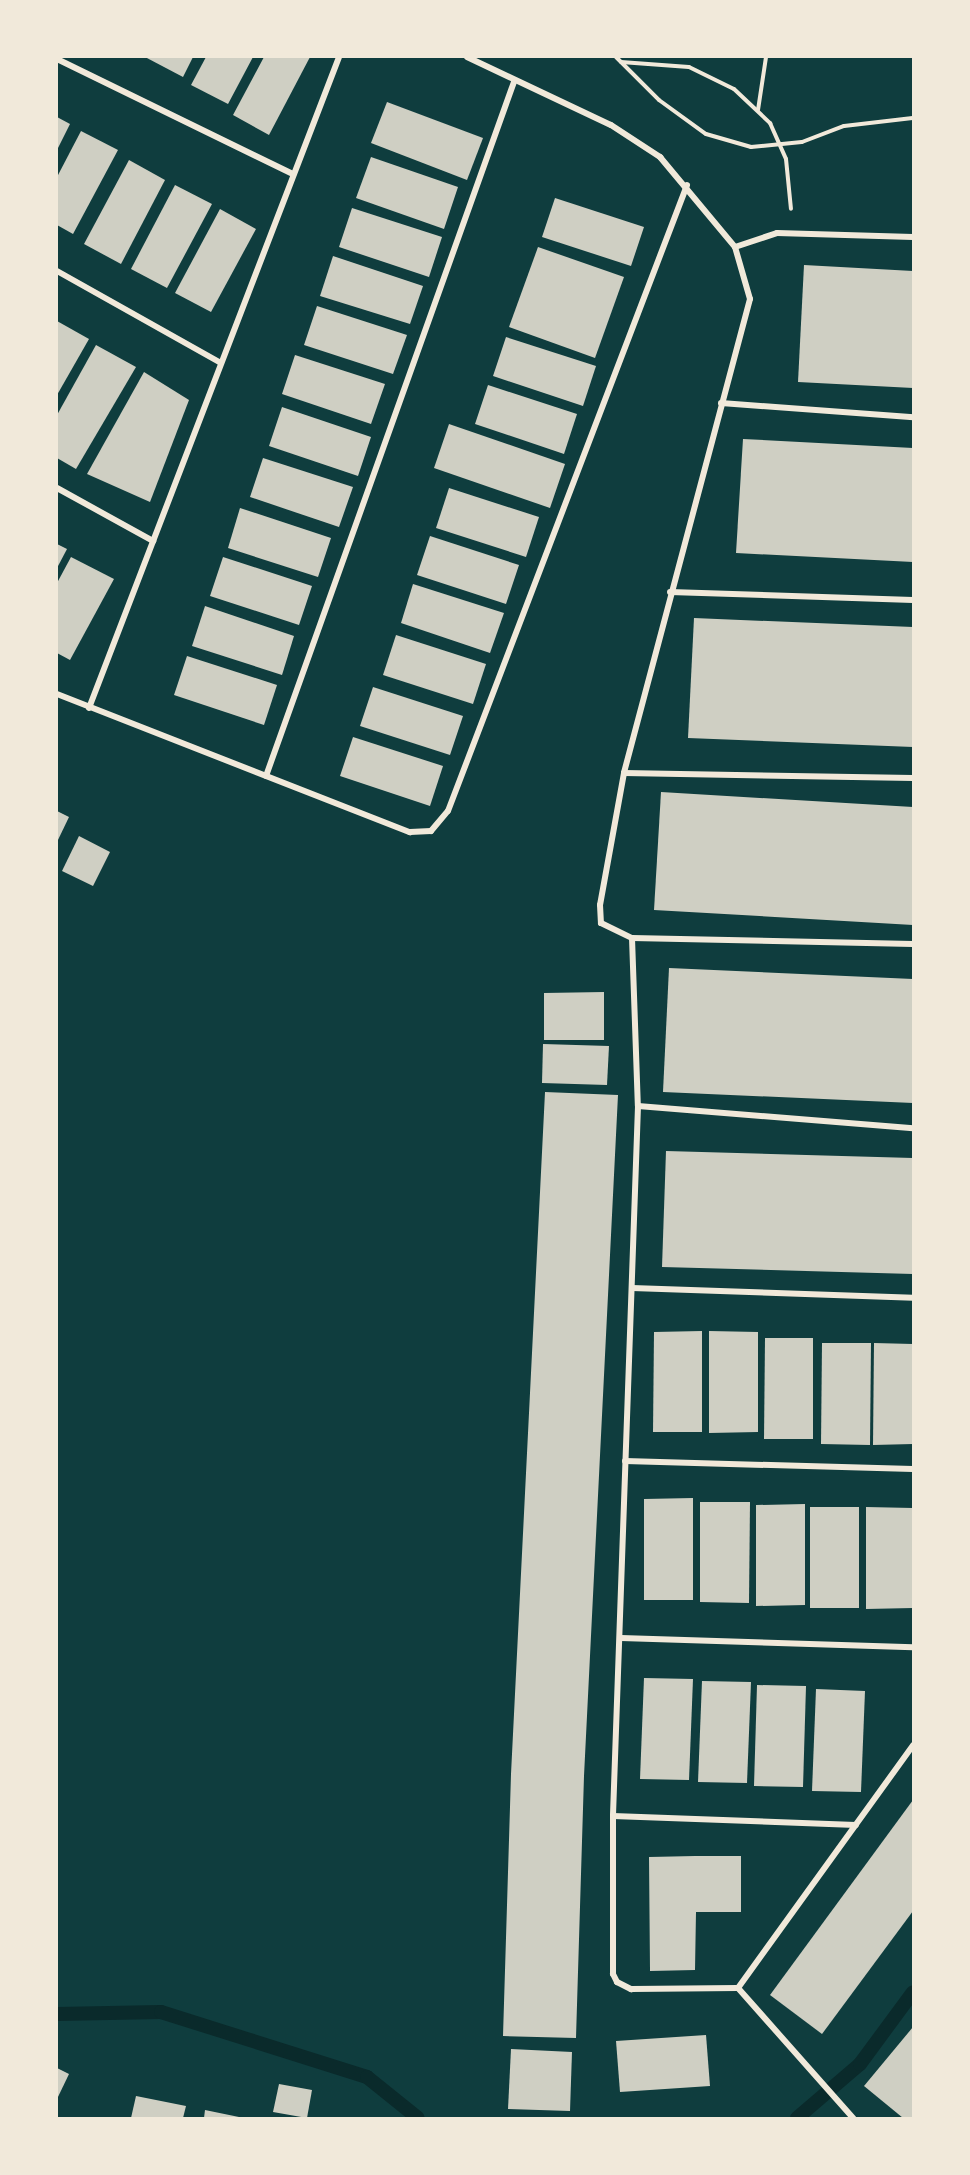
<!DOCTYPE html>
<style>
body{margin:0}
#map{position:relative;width:970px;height:2175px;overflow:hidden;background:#0f3d3e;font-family:"Roboto Condensed",sans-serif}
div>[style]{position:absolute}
.stream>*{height:14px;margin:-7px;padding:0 7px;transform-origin:7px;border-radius:7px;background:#0a2a2b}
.building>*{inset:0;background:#cfcfc3}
.path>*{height:4px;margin:-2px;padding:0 2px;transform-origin:2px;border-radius:2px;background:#f1e9da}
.minor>*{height:6px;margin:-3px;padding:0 3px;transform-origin:3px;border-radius:3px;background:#f1e9da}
span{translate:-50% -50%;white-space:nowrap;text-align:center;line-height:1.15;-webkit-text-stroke:5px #f1e9da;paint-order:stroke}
.frame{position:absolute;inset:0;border:58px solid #f1e9da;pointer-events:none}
</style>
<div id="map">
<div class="stream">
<i style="left:57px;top:2014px;width:104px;rotate:-1.1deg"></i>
<i style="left:161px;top:2012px;width:216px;rotate:17.5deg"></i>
<i style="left:367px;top:2077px;width:65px;rotate:38.8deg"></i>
<i style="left:797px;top:2118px;width:83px;rotate:-40.6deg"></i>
<i style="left:860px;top:2064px;width:89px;rotate:-53.6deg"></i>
</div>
<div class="building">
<i style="clip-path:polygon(145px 57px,193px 57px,183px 77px)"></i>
<i style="clip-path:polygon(206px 57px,253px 57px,228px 104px,191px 85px)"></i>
<i style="clip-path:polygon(264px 57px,310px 57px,269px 135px,233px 115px)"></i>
<i style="clip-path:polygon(387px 102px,483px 138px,467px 180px,371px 143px)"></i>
<i style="clip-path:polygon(57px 117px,70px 124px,57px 150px)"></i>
<i style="clip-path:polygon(81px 131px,118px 150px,73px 234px,57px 225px,57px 177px)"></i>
<i style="clip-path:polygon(371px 157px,458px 187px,444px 229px,356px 198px)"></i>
<i style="clip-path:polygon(129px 160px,165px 180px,121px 264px,84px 244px)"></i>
<i style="clip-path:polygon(175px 185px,212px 204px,167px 288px,131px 269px)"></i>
<i style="clip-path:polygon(555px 198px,644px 227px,631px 266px,542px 237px)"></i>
<i style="clip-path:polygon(352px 208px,442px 237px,429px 277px,339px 247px)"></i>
<i style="clip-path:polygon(220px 209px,256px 229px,211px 312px,175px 293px)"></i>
<i style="clip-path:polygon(538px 247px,624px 277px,595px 358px,509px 327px)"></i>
<i style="clip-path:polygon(333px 256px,423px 286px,410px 324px,320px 296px)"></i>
<i style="clip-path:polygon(804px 265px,913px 271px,913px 388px,798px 382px)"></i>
<i style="clip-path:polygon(317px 306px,407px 335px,393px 374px,304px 345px)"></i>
<i style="clip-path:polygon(57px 321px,89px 339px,57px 395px)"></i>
<i style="clip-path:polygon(506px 337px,596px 366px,583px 406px,493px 376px)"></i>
<i style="clip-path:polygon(96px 345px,136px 367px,76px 469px,57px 458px,57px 415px)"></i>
<i style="clip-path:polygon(295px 355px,385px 384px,371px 424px,282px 394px)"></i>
<i style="clip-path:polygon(144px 372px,189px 400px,150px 502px,87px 474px)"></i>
<i style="clip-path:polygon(488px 385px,577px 414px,564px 454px,475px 424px)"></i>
<i style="clip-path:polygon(282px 407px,371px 437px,358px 476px,269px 446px)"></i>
<i style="clip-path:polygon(449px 424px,565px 464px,550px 508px,434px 468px)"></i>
<i style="clip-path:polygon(743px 439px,913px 448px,913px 562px,736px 553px)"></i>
<i style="clip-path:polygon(263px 458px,353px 487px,339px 527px,250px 497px)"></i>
<i style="clip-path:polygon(449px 488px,539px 517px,526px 557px,436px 528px)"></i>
<i style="clip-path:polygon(240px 508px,331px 538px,318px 577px,228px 548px)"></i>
<i style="clip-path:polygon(430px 536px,519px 565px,506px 604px,417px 575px)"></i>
<i style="clip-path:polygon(57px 544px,67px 549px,57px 568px)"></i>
<i style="clip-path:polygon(71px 557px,114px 579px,70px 660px,57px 653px,57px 583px)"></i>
<i style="clip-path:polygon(223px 557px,312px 586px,299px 625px,210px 596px)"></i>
<i style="clip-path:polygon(413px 584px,504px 613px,490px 653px,401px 623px)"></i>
<i style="clip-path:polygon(205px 606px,294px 636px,282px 675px,192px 646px)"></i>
<i style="clip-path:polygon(694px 618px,913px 627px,913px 747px,688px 738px)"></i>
<i style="clip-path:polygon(396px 635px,486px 664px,473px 704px,383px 675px)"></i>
<i style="clip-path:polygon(187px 656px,277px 685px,264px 725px,174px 695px)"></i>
<i style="clip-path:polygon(373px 687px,463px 716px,450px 755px,360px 726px)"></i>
<i style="clip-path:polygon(353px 737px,443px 766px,430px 806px,340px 776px)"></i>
<i style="clip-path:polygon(661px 792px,913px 807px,913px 925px,654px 910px)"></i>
<i style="clip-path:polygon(57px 811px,69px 817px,57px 842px)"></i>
<i style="clip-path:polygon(79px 836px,110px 852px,93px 886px,62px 871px)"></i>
<i style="clip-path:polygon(669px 968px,913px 979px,913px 1103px,663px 1092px)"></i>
<i style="clip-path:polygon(604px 992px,604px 1040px,544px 1040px,544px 993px)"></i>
<i style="clip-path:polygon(543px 1044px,609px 1046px,607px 1085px,542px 1083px)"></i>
<i style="clip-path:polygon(545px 1092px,618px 1095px,584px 1776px,576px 2038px,503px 2036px,511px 1774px)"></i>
<i style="clip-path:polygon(666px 1151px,913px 1158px,913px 1274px,662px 1267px)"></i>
<i style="clip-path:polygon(702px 1331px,702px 1432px,653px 1432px,654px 1332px)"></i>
<i style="clip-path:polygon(709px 1331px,758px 1332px,758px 1432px,709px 1433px)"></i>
<i style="clip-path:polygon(765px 1338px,813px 1338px,813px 1439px,764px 1439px)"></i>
<i style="clip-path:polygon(822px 1343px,871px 1343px,870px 1445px,821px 1444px)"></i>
<i style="clip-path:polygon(874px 1343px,913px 1344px,913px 1444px,873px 1445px)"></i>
<i style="clip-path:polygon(693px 1498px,693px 1600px,644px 1600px,644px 1499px)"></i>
<i style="clip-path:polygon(700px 1502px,750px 1502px,749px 1603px,700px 1602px)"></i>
<i style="clip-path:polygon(805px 1504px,805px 1605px,756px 1606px,756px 1505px)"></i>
<i style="clip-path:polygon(810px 1507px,859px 1507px,859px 1608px,810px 1608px)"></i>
<i style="clip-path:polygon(866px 1507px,913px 1508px,913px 1608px,866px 1609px)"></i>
<i style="clip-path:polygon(644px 1678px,693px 1679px,689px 1780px,640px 1779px)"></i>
<i style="clip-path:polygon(702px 1681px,751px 1682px,747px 1783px,698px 1782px)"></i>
<i style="clip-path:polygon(757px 1685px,806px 1686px,803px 1787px,754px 1786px)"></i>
<i style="clip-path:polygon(816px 1689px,865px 1691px,861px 1792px,812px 1791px)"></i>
<i style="clip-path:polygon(913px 1800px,913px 1911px,822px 2034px,770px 1995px)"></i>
<i style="clip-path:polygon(695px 1856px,741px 1856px,741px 1912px,696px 1912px,695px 1970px,650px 1971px,649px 1857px)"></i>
<i style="clip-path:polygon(913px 2027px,913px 2118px,903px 2118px,864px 2086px)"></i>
<i style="clip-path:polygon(706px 2035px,710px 2086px,620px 2092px,616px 2041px)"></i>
<i style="clip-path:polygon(511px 2049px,572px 2052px,570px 2111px,508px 2109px)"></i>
<i style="clip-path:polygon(57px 2068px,69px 2074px,57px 2099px)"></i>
<i style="clip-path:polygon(279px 2084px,312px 2090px,307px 2118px,273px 2112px)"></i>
<i style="clip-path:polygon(136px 2096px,186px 2106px,183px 2118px,131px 2118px)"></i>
<i style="clip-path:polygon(205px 2110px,239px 2117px,239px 2118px,204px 2118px)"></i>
</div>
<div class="path">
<i style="left:616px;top:57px;width:61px;rotate:45deg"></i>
<i style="left:659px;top:100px;width:58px;rotate:35.9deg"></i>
<i style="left:706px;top:134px;width:47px;rotate:16.1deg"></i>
<i style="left:751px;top:147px;width:51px;rotate:-5.6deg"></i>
<i style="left:802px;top:142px;width:45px;rotate:-20.9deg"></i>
<i style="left:844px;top:126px;width:69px;rotate:-6.6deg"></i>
<i style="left:621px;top:62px;width:68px;rotate:4.2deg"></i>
<i style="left:689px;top:67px;width:50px;rotate:26.1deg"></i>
<i style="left:734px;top:89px;width:50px;rotate:43.4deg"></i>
<i style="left:770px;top:123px;width:39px;rotate:66deg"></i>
<i style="left:786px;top:159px;width:50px;rotate:84.3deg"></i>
<i style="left:758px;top:110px;width:54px;rotate:-81.4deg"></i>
</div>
<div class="minor">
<i style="left:467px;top:57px;width:159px;rotate:25.3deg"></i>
<i style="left:611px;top:125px;width:59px;rotate:33.1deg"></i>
<i style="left:660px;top:157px;width:117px;rotate:50.2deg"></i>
<i style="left:735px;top:247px;width:54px;rotate:73.9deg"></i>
<i style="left:750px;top:299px;width:490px;rotate:104.9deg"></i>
<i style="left:624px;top:773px;width:134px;rotate:100.3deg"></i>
<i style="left:600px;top:905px;width:18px;rotate:87deg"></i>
<i style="left:601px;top:923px;width:34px;rotate:26deg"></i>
<i style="left:632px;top:938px;width:281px;rotate:1.2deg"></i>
<i style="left:57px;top:59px;width:263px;rotate:26deg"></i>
<i style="left:735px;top:247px;width:44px;rotate:-18.4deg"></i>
<i style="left:777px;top:233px;width:136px;rotate:1.7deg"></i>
<i style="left:57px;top:271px;width:188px;rotate:29.3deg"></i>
<i style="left:721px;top:403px;width:193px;rotate:4.2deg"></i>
<i style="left:57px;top:488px;width:110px;rotate:28.9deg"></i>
<i style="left:670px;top:592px;width:243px;rotate:1.9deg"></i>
<i style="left:57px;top:694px;width:379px;rotate:21.4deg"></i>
<i style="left:410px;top:832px;width:21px;rotate:-3deg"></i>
<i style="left:431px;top:831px;width:26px;rotate:-50deg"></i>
<i style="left:448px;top:811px;width:670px;rotate:-69.1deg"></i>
<i style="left:89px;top:708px;width:697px;rotate:-68.99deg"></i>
<i style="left:624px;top:773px;width:289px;rotate:1deg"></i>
<i style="left:266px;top:776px;width:737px;rotate:-70.34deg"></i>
<i style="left:632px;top:938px;width:168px;rotate:88deg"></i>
<i style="left:638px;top:1106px;width:710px;rotate:92.02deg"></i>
<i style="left:613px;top:1816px;width:158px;rotate:90deg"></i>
<i style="left:613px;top:1974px;width:9px;rotate:63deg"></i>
<i style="left:617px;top:1982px;width:16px;rotate:27deg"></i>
<i style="left:631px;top:1989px;width:107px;rotate:-0.5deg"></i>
<i style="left:638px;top:1106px;width:276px;rotate:4.6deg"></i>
<i style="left:632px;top:1288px;width:281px;rotate:2deg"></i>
<i style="left:625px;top:1461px;width:288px;rotate:1.6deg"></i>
<i style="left:621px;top:1638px;width:292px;rotate:1.8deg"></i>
<i style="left:613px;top:1816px;width:243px;rotate:2.1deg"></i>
<i style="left:738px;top:1988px;width:299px;rotate:-54.2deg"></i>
<i style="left:738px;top:1988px;width:174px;rotate:48.5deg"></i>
</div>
<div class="frame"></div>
</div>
